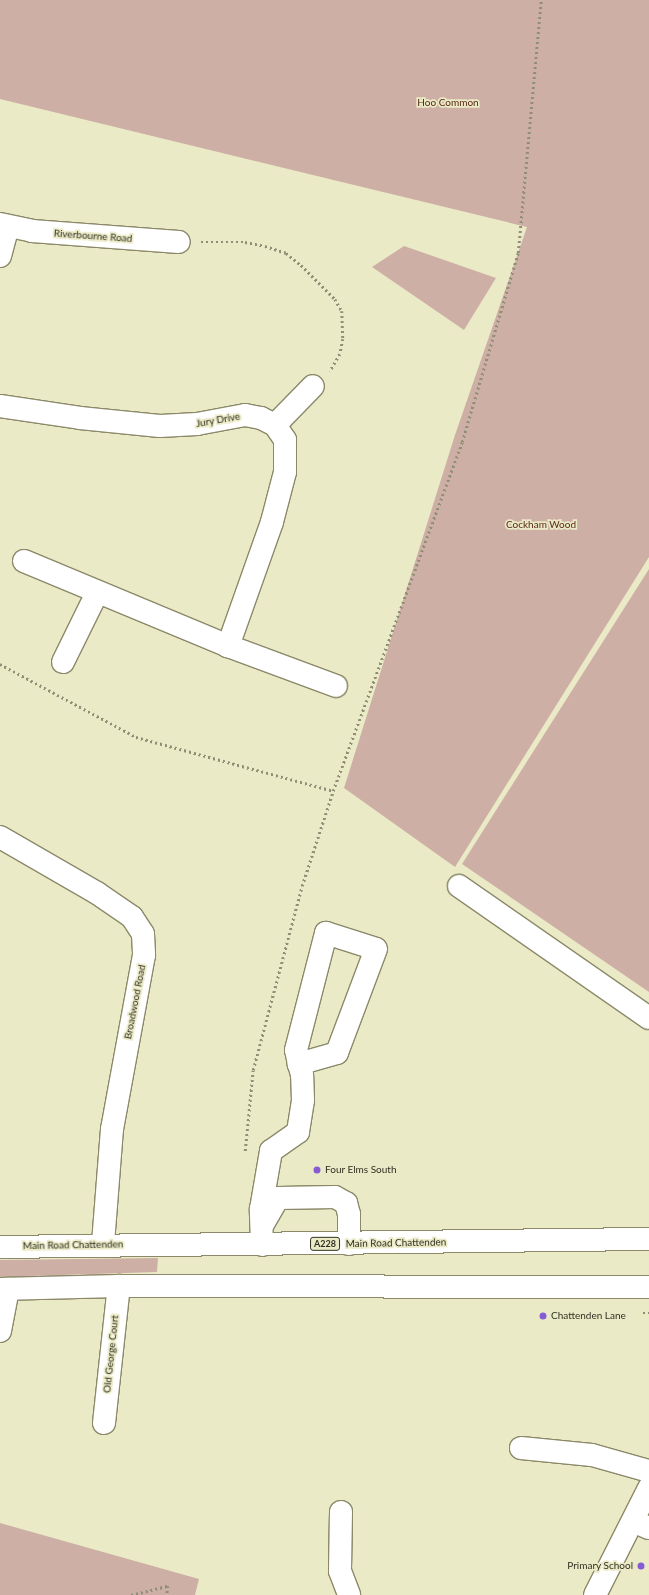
<!DOCTYPE html>
<style>
body{margin:0}
#map{position:relative;width:649px;height:1595px;overflow:hidden;background:#ebeac7;font-family:Lato,sans-serif}
div>[style]{position:absolute}
.green>*{inset:0;background:#ceafa5}
.path>*{height:2.5px;margin-top:-1.25px;transform-origin:0;background:repeating-linear-gradient(90deg,#908f76 0 2px,transparent 0 5px)}
.roads{filter:drop-shadow(1px 0 #8b8969) drop-shadow(-1px 0 #8b8969) drop-shadow(0 1px #8b8969) drop-shadow(0 -1px #8b8969)}
.minor>*{height:22px;margin:-11px;padding:0 11px;transform-origin:11px;border-radius:11px;background:#fff}
.major>*{height:22px;margin:-11px;padding:0 11px;transform-origin:11px;border-radius:11px;background:#fff}
.dots>*{width:11px;height:11px;translate:-50% -50%;box-sizing:border-box;border:2px solid #ebeac7;border-radius:50%}
span{translate:-50% -50%;white-space:nowrap;text-align:center;line-height:1.15;-webkit-text-stroke:3.5px #ebeac7;paint-order:stroke}
.shield-label span{padding:1px 3px;background:#ebeac7;border:1px solid;border-radius:3px;-webkit-text-stroke-width:0}
.shield-label{font-size:9px;color:#303022;font-weight:700}
.park-label{font-size:10px;color:#592717}
.street-label{font-size:10px;color:#303022}
.poi-label{font-size:10px;color:#303022}
.left{translate:0 -50%;text-align:left}
.right{translate:-100% -50%;text-align:right}
</style>
<div id="map">
<div class="green">
<i style="clip-path:polygon(0 0,649px 0,649px 557px,455px 867px,344px 788px,455px 435px,527px 227px,0 99px)"></i>
<i style="clip-path:polygon(404px 246px,496px 278px,464px 330px,372px 267px)"></i>
<i style="clip-path:polygon(649px 569px,649px 992px,462px 864px)"></i>
<i style="clip-path:polygon(158px 1258px,157px 1272px,0 1277px,0 1260px)"></i>
<i style="clip-path:polygon(0 1523px,199px 1579px,195px 1595px,0 1595px)"></i>
</div>
<div class="path">
<i style="left:201px;top:242px;width:44px"></i>
<i style="left:245px;top:242px;width:20px;rotate:11deg"></i>
<i style="left:265px;top:246px;width:22px;rotate:18deg"></i>
<i style="left:286px;top:253px;width:19px;rotate:39deg"></i>
<i style="left:301px;top:265px;width:48px;rotate:45deg"></i>
<i style="left:335px;top:299px;width:14px;rotate:60deg"></i>
<i style="left:342px;top:311px;width:28px;rotate:88deg"></i>
<i style="left:343px;top:339px;width:15px;rotate:101deg"></i>
<i style="left:340px;top:354px;width:20px;rotate:120deg"></i>
<i style="left:0;top:664px;width:154px;rotate:28.2deg"></i>
<i style="left:136px;top:737px;width:204px;rotate:15.3deg"></i>
<i style="left:333px;top:791px;width:372px;rotate:-69.7deg"></i>
<i style="left:462px;top:442px;width:197px;rotate:-73.5deg"></i>
<i style="left:518px;top:253px;width:254px;rotate:-84.8deg"></i>
<i style="left:245px;top:1151px;width:81px;rotate:-84.4deg"></i>
<i style="left:253px;top:1070px;width:190px;rotate:-75.1deg"></i>
<i style="left:302px;top:886px;width:100px;rotate:-71.9deg"></i>
<i style="left:643px;top:1313px;width:6px"></i>
<i style="left:131px;top:1595px;width:38px;rotate:-14deg"></i>
<i style="left:168px;top:1586px;width:9px;rotate:96deg"></i>
</div>
<div class="roads">
<div class="minor">
<i style="left:0;top:224px;width:33px;rotate:12deg"></i>
<i style="left:32px;top:231px;width:147px;rotate:4.3deg"></i>
<i style="left:0;top:256px;width:30px;rotate:-75deg"></i>
<i style="left:0;top:406px;width:81px;rotate:8.5deg"></i>
<i style="left:80px;top:418px;width:80px;rotate:5.7deg"></i>
<i style="left:160px;top:426px;width:37px;rotate:-3deg"></i>
<i style="left:197px;top:424px;width:49px;rotate:-10.6deg"></i>
<i style="left:245px;top:415px;width:16px;rotate:11deg"></i>
<i style="left:261px;top:418px;width:16px;rotate:27deg"></i>
<i style="left:275px;top:425px;width:18px;rotate:56deg"></i>
<i style="left:285px;top:440px;width:32px;rotate:90deg"></i>
<i style="left:285px;top:472px;width:52px;rotate:104.6deg"></i>
<i style="left:272px;top:522px;width:132px;rotate:109.5deg"></i>
<i style="left:275px;top:425px;width:54px;rotate:-45.7deg"></i>
<i style="left:24px;top:561px;width:221px;rotate:22.6deg"></i>
<i style="left:228px;top:646px;width:115px;rotate:20.3deg"></i>
<i style="left:63px;top:662px;width:77px;rotate:-63.8deg"></i>
<i style="left:0;top:837px;width:112px;rotate:30deg"></i>
<i style="left:97px;top:893px;width:42px;rotate:34.4deg"></i>
<i style="left:132px;top:917px;width:20px;rotate:57deg"></i>
<i style="left:143px;top:934px;width:21px;rotate:87deg"></i>
<i style="left:144px;top:955px;width:177px;rotate:100.4deg"></i>
<i style="left:112px;top:1129px;width:115px;rotate:94.5deg"></i>
<i style="left:459px;top:886px;width:231px;rotate:34.8deg"></i>
<i style="left:263px;top:1224px;width:30px;rotate:-60deg"></i>
<i style="left:278px;top:1198px;width:57px;rotate:-1deg"></i>
<i style="left:335px;top:1197px;width:13px;rotate:29deg"></i>
<i style="left:346px;top:1203px;width:11px;rotate:75deg"></i>
<i style="left:349px;top:1214px;width:30px;rotate:90deg"></i>
<i style="left:262px;top:1245px;width:36px;rotate:-92deg"></i>
<i style="left:261px;top:1209px;width:59px;rotate:-80.2deg"></i>
<i style="left:271px;top:1151px;width:33px;rotate:-35deg"></i>
<i style="left:298px;top:1132px;width:32px;rotate:-81deg"></i>
<i style="left:303px;top:1100px;width:25px;rotate:-92deg"></i>
<i style="left:302px;top:1075px;width:11px;rotate:-105deg"></i>
<i style="left:299px;top:1064px;width:14px;rotate:-102deg"></i>
<i style="left:296px;top:1050px;width:121px;rotate:-75.6deg"></i>
<i style="left:326px;top:933px;width:52px;rotate:17.7deg"></i>
<i style="left:376px;top:949px;width:111px;rotate:110.6deg"></i>
<i style="left:337px;top:1053px;width:40px;rotate:164deg"></i>
<i style="left:0;top:1331px;width:43px;rotate:-79.2deg"></i>
<i style="left:104px;top:1423px;width:138px;rotate:-83.8deg"></i>
<i style="left:521px;top:1448px;width:71px;rotate:5.6deg"></i>
<i style="left:592px;top:1455px;width:59px;rotate:15.7deg"></i>
<i style="left:341px;top:1512px;width:59px;rotate:91deg"></i>
<i style="left:340px;top:1571px;width:26px;rotate:69deg"></i>
<i style="left:633px;top:1521px;width:17px;rotate:24deg"></i>
<i style="left:595px;top:1595px;width:120px;rotate:-63.2deg"></i>
</div>
<div class="major">
<i style="left:0;top:1247px;width:649px;rotate:-0.71deg"></i>
<i style="left:0;top:1289px;width:119px;rotate:-1.4deg"></i>
<i style="left:119px;top:1286px;width:530px;rotate:0.11deg"></i>
</div>
</div>
<div class="dots">
<i style="left:317px;top:1170px;background:#865bd5"></i>
<i style="left:543px;top:1316px;background:#865bd5"></i>
<i style="left:641px;top:1566px;background:#865bd5"></i>
</div>
<div class="shield-label">
<span style="left:325px;top:1244px">A228</span>
</div>
<div class="park-label">
<span style="left:448px;top:103px">Hoo Common</span>
<span style="left:541px;top:525px">Cockham Wood</span>
</div>
<div class="street-label">
<span style="left:93px;top:236px;rotate:4deg">Riverbourne Road</span>
<span style="left:218px;top:420px;rotate:-10deg">Jury Drive</span>
<span style="left:135px;top:1002px;rotate:-79deg">Broadwood Road</span>
<span style="left:396px;top:1243px;rotate:-1deg">Main Road Chattenden</span>
<span style="left:73px;top:1245px;rotate:-1deg">Main Road Chattenden</span>
<span style="left:111px;top:1354px;rotate:-84deg">Old George Court</span>
</div>
<div class="poi-label">
<span class="left" style="left:325px;top:1170px">Four Elms South</span>
<span class="left" style="left:551px;top:1316px">Chattenden Lane</span>
<span class="right" style="left:633px;top:1566px">Primary School</span>
</div>
</div>
